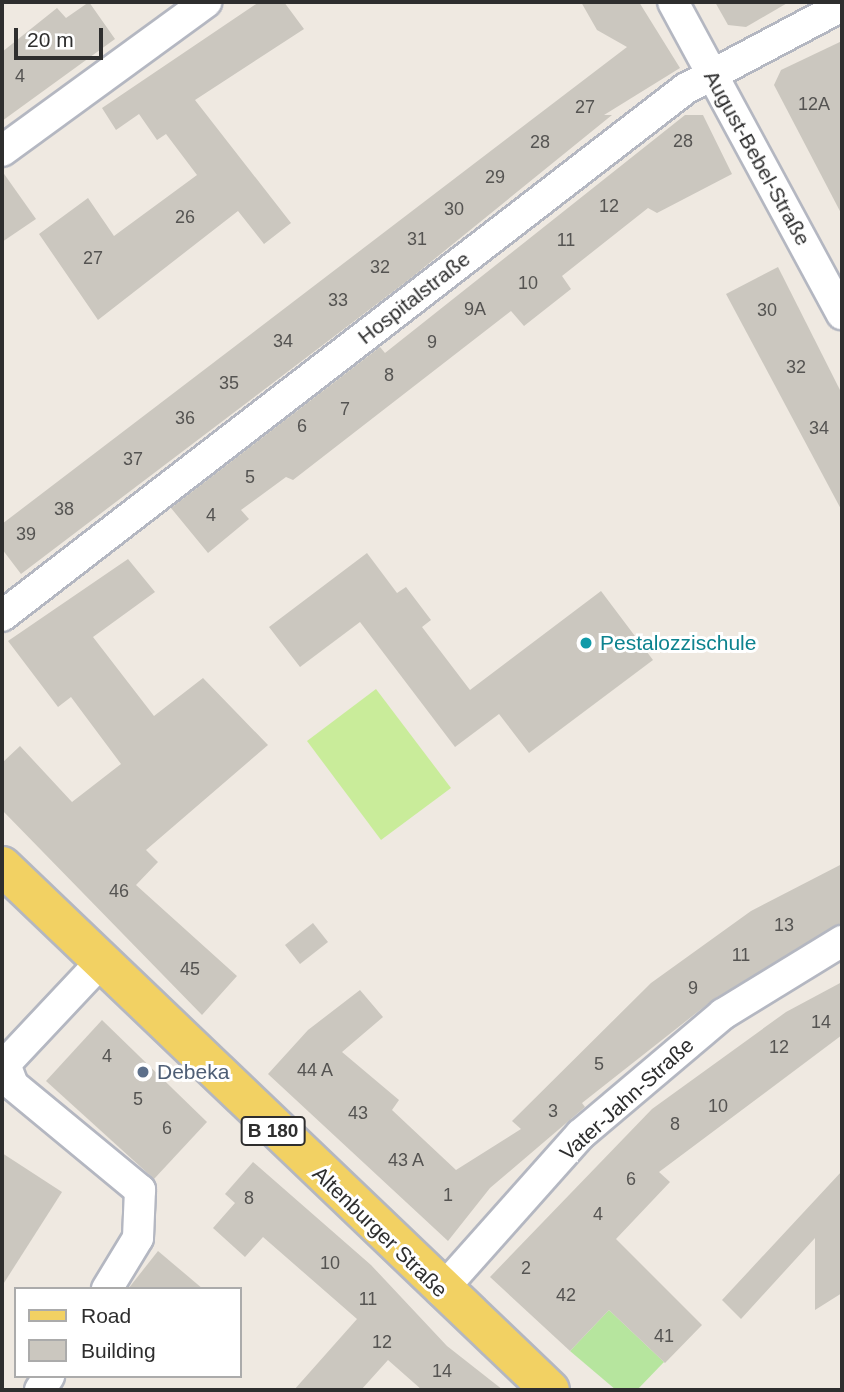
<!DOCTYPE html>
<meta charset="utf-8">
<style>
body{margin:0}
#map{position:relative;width:844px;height:1392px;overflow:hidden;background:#efe9e1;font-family:Helvetica,sans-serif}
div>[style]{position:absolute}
.green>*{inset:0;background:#b6e59e}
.pitch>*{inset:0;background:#c9ec9a}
.building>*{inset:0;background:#cbc7bf}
.roads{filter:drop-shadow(2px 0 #b4b7c1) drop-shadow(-2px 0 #b4b7c1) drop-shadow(0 2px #b4b7c1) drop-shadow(0 -2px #b4b7c1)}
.minor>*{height:30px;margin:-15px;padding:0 15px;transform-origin:15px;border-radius:15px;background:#fff}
.primary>*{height:38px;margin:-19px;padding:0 19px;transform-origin:19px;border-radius:19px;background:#f2d163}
.dots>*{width:19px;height:19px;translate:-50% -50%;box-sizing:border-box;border:4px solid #fff;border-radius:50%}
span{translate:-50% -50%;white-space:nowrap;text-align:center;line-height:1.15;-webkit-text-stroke:6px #fff;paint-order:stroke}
.number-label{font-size:18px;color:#555452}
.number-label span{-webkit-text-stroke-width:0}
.shield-label span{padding:2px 5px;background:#fff;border:2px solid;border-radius:5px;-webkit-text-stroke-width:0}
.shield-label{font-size:19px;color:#2e2e2e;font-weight:700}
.street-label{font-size:21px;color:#2e2e2e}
.culture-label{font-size:21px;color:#0d838f}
.left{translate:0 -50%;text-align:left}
.service-label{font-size:21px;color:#4e5e75}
.frame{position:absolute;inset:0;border:4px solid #2e2e2e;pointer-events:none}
.legend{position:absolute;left:14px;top:1287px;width:228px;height:91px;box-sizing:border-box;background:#fff;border:2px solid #ababab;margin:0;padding:9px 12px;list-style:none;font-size:21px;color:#2e2e2e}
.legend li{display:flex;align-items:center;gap:14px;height:35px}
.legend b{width:35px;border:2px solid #ababab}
.scale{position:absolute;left:14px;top:28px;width:89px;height:32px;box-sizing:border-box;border:4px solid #2e2e2e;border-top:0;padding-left:9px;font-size:21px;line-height:24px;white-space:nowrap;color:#2e2e2e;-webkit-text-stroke:5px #fff;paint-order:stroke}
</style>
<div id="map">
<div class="green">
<i style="clip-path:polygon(609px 1310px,664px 1362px,637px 1390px,616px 1390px,570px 1351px)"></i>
</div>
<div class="pitch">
<i style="clip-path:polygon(376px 689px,451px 788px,381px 840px,307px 741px)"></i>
</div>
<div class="building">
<i style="clip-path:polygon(89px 2px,115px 39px,2px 121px,2px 52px,57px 8px,66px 18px)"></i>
<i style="clip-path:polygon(259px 2px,284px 2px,304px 29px,195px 100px,291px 223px,264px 244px,238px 211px,98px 320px,39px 234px,88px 198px,114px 236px,197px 175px,166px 134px,157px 140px,139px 114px,116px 130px,102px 108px)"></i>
<i style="clip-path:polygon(581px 2px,639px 2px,680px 68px,604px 115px,612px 115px,411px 278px,21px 574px,2px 549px,2px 524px,627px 47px,597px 30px)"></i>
<i style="clip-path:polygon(715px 2px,789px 2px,746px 27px,728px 25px)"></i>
<i style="clip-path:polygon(842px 41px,842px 215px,774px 85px,781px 70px)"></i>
<i style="clip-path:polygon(685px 115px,703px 115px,732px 174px,657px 213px,648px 208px,562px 276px,571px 289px,524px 326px,511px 311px,293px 480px,286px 477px,241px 510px,249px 519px,208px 553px,171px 508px,380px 347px,385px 353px)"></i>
<i style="clip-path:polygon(2px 171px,36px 219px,2px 242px)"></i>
<i style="clip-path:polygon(778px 267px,842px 394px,842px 511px,726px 294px)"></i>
<i style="clip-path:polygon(367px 553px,397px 593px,406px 587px,431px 620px,422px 627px,470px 690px,601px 591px,653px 660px,529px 753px,499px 714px,455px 747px,360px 622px,300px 667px,269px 627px)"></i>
<i style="clip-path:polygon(128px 559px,155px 592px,93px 637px,154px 716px,203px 678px,268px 745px,146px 850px,158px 862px,136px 885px,237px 976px,202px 1015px,2px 810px,2px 763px,20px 746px,72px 802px,121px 764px,71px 697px,58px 707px,8px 641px)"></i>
<i style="clip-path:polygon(842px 864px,842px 924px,714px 999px,582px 1103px,585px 1107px,490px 1188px,448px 1241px,268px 1074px,308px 1030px,360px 990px,383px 1017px,342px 1052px,399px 1100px,392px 1110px,456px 1170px,521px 1129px,512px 1121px,651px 983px,751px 911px)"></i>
<i style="clip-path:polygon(313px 923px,328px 942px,300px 964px,285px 945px)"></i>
<i style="clip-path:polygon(842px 982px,842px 1035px,659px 1172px,670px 1182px,616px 1239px,702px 1325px,665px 1363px,609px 1310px,570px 1351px,490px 1277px,652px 1109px,786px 1012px)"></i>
<i style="clip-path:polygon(102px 1020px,207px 1122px,154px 1179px,46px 1081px)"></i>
<i style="clip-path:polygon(2px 1153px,62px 1192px,2px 1286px)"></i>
<i style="clip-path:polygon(253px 1162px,371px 1265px,447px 1346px,503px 1390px,422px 1390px,388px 1360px,361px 1390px,294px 1390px,357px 1319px,263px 1237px,245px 1257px,213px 1228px,235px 1203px,225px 1194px)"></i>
<i style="clip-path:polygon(842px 1171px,842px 1293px,815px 1310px,815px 1238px,741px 1319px,722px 1300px)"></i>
<i style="clip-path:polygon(158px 1251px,203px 1289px,128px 1289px)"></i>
</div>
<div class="roads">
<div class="minor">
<i style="left:673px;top:2px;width:355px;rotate:61.6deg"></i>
<i style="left:2px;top:151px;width:253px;rotate:-36.1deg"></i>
<i style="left:2px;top:616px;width:863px;rotate:-37.65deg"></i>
<i style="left:685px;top:89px;width:178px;rotate:-27.9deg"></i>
<i style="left:100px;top:963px;width:139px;rotate:133.2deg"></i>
<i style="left:5px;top:1064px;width:22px;rotate:69deg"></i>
<i style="left:13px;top:1085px;width:165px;rotate:39.6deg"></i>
<i style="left:140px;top:1190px;width:48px;rotate:92.4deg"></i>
<i style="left:138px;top:1238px;width:60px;rotate:121.3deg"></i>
<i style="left:441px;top:1291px;width:210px;rotate:-48.3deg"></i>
<i style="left:581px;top:1134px;width:186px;rotate:-40.2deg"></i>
<i style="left:723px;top:1014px;width:140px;rotate:-31.5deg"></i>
<i style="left:40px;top:1390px;width:17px;rotate:-57deg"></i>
</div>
<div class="primary">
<i style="left:2px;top:866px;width:758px;rotate:43.72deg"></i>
</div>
</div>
<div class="dots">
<i style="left:586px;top:643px;background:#0f9aa8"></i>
<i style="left:143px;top:1072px;background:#5c6f8a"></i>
</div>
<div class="number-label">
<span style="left:20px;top:76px">4</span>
<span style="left:814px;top:104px">12A</span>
<span style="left:585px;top:107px">27</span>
<span style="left:683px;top:141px">28</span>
<span style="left:540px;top:142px">28</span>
<span style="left:495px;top:177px">29</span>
<span style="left:609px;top:206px">12</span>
<span style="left:454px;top:209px">30</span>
<span style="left:185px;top:217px">26</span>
<span style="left:417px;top:239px">31</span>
<span style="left:566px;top:240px">11</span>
<span style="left:93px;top:258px">27</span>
<span style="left:380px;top:267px">32</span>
<span style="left:528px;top:283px">10</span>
<span style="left:338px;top:300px">33</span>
<span style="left:475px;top:309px">9A</span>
<span style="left:767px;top:310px">30</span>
<span style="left:283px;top:341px">34</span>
<span style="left:432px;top:342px">9</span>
<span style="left:796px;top:367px">32</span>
<span style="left:389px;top:375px">8</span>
<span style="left:229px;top:383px">35</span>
<span style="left:345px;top:409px">7</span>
<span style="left:185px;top:418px">36</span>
<span style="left:302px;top:426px">6</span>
<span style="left:819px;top:428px">34</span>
<span style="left:133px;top:459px">37</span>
<span style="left:250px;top:477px">5</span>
<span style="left:64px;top:509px">38</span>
<span style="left:211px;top:515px">4</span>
<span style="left:26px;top:534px">39</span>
<span style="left:119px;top:891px">46</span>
<span style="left:784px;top:925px">13</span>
<span style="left:741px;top:955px">11</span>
<span style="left:190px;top:969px">45</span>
<span style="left:693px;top:988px">9</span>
<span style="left:821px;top:1022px">14</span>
<span style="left:779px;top:1047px">12</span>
<span style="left:107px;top:1056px">4</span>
<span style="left:599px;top:1064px">5</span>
<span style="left:315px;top:1070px">44 A</span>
<span style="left:138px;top:1099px">5</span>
<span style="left:718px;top:1106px">10</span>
<span style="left:553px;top:1111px">3</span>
<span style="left:358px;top:1113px">43</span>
<span style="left:675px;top:1124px">8</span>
<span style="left:167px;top:1128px">6</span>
<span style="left:406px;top:1160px">43 A</span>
<span style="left:631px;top:1179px">6</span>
<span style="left:448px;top:1195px">1</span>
<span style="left:249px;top:1198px">8</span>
<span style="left:598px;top:1214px">4</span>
<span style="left:330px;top:1263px">10</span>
<span style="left:526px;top:1268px">2</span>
<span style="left:566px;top:1295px">42</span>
<span style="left:368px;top:1299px">11</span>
<span style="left:664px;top:1336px">41</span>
<span style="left:382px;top:1342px">12</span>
<span style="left:442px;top:1371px">14</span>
</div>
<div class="shield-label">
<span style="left:273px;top:1131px">B 180</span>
</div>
<div class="street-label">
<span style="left:757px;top:158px;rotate:61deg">August-Bebel-Straße</span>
<span style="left:414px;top:298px;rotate:-38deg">Hospitalstraße</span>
<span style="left:627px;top:1099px;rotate:-42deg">Vater-Jahn-Straße</span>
<span style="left:380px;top:1232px;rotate:44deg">Altenburger Straße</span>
</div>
<div class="culture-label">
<span class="left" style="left:600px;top:643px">Pestalozzischule</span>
</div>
<div class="service-label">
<span class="left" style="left:157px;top:1072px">Debeka</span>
</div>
<div class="frame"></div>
<ul class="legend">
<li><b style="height:9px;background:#f2d163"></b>Road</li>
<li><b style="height:19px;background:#cbc7bf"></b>Building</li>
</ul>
<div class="scale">20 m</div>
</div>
